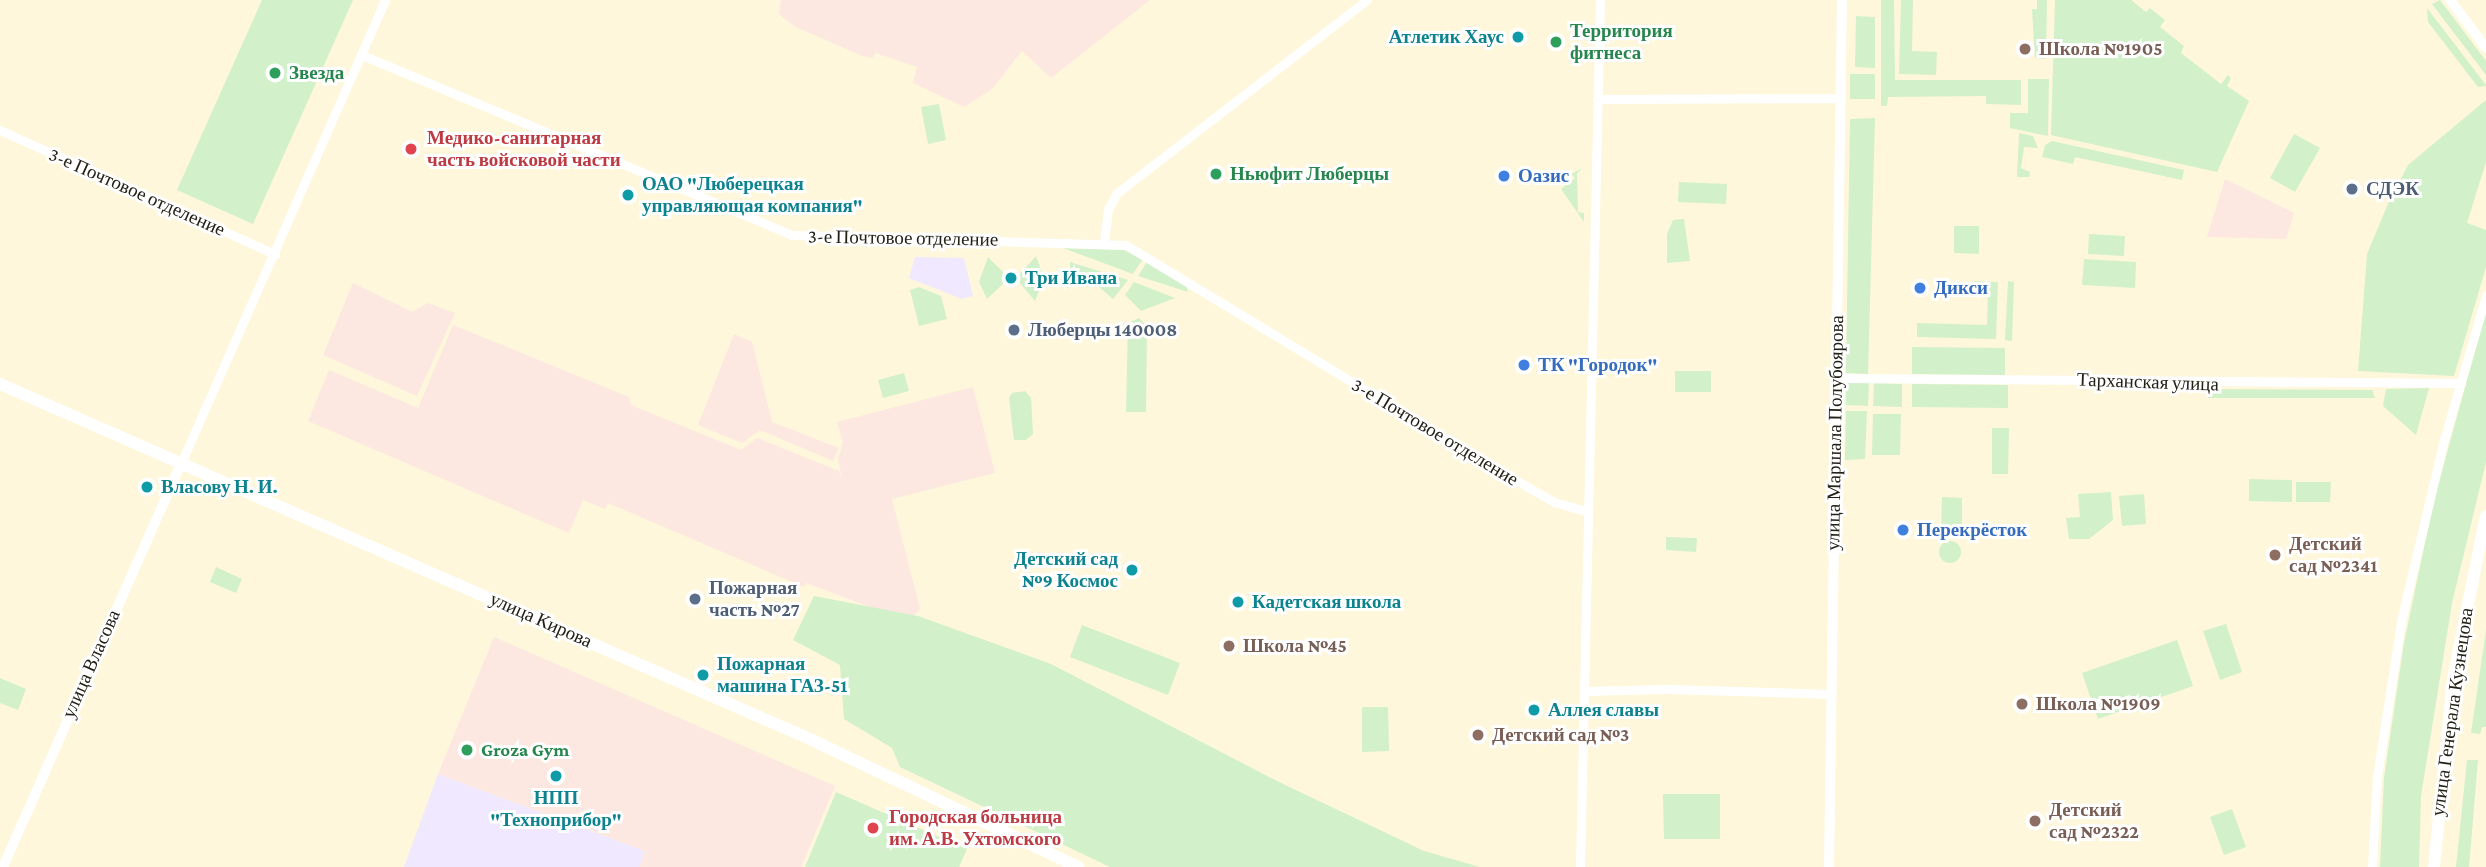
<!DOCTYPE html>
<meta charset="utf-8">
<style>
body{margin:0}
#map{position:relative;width:2486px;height:867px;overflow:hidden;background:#fef7db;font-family:"Crimson Pro",serif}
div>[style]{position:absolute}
.commercial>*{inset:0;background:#f0e8fe}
.industrial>*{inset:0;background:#fce8e0}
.green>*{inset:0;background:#d2f0ca}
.round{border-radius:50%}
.minor>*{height:9px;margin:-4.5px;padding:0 4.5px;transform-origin:4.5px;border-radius:4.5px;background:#fff}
.tertiary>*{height:10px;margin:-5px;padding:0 5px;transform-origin:5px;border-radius:5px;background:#fff}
.secondary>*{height:12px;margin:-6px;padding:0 6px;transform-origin:6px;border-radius:6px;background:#fff}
.dots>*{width:19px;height:19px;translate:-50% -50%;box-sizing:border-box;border:4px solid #fff;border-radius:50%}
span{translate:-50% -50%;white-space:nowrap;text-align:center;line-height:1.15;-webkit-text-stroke:6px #fff;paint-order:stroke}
.leisure-label{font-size:19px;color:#27864d;font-weight:700}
.left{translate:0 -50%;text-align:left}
.culture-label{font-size:19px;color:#0d838f;font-weight:700}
.right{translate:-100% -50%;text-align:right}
.education-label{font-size:19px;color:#785e54;font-weight:700}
.health-label{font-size:19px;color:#be3a42;font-weight:700}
.shop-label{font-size:19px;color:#366cbe;font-weight:700}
.service-label{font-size:19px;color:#4e5e75;font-weight:700}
.street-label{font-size:19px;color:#232016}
</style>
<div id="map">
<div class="commercial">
<i style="clip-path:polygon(915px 257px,964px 258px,973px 296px,962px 299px,909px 278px)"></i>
<i style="clip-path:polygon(438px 774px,645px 851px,640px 867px,404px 867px)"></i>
</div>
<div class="industrial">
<i style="clip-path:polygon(781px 0,1150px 0,1051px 78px,1022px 51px,992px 89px,964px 107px,913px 83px,917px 67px,876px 53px,872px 58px,862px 56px,794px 26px,779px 14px)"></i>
<i style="clip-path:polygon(2225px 179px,2294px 213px,2286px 239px,2207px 237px)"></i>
<i style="clip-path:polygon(353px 283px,412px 312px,428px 303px,455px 313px,417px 396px,323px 355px)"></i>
<i style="clip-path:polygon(453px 325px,629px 397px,631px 405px,741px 450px,757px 438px,839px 471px,842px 480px,838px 458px,843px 443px,837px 422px,973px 387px,995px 473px,892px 499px,920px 609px,908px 621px,806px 583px,804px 587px,608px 503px,605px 509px,583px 500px,569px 533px,308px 421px,329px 370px,418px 408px)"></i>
<i style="clip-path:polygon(734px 334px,752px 342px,772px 422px,839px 448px,833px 461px,760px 430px,742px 443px,698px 425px)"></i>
<i style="clip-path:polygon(494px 637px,835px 786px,801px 867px,640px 867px,645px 851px,438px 774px)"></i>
</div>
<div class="green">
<i style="clip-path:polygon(262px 0,353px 0,253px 224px,177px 190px)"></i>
<i style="clip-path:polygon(1881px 0,1894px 0,1895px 80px,2021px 80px,2021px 105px,1986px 104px,1986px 96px,1888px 97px,1887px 106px,1881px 106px)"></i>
<i style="clip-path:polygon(1901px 0,1913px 0,1912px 51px,1937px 52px,1936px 75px,1899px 74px)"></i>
<i style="clip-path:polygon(2037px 0,2047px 0,2046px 59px,2035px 58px,2032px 9px,2037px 9px)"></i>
<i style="clip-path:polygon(2055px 0,2131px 0,2146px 12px,2150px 8px,2165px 20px,2160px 27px,2184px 46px,2181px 53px,2221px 84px,2228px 75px,2231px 78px,2227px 86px,2249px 101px,2217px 172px,2051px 135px)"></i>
<i style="clip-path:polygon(2440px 0,2486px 61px,2486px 75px,2432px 4px)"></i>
<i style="clip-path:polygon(2427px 8px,2486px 85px,2486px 86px,2478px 87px,2428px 22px)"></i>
<i style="clip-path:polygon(1856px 16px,1875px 17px,1875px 68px,1855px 67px)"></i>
<i style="clip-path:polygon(1850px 74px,1875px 74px,1875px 99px,1850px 99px)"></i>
<i style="clip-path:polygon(2028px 79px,2049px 79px,2048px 136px,2010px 128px,2010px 113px,2028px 113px)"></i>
<i style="clip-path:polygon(2486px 100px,2486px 162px,2467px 223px,2486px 230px,2486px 267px,2454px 376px,2358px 371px,2367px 254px,2390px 199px,2408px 165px)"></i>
<i style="clip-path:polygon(939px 104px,946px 140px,928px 144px,921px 107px)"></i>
<i style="clip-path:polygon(1875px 118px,1868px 374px,1846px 373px,1850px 119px)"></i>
<i style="clip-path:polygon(2019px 133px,2033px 136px,2038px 148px,2024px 147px,2021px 168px,2030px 172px,2029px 177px,2017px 177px)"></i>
<i style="clip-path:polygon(2294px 134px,2320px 148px,2295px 192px,2270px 178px)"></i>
<i style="clip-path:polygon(2052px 141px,2184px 170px,2182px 180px,2075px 157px,2073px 164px,2042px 157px,2045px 145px)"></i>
<i style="clip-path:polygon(1583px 168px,1577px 173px,1578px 212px,1584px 213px,1584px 222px,1561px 189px,1575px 178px,1571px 174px)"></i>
<i style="clip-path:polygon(1679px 182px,1727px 184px,1726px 204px,1678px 202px)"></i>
<i style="clip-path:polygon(1684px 219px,1690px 261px,1667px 263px,1667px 234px,1673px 220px)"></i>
<i style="clip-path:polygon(1954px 226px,1979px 226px,1979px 254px,1954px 253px)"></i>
<i style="clip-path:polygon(2089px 234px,2125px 236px,2124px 256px,2088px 254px)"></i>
<i style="clip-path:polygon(1063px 248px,1124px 250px,1143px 259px,1133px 274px)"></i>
<i style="clip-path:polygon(1036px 256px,1044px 279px,1035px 301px,1020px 283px,1020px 274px)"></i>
<i style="clip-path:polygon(988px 257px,1005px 274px,1004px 283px,987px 299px,979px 282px)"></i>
<i style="clip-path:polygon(2084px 259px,2136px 262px,2135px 288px,2082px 285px)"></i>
<i style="clip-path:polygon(1070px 262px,1128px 280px,1113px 299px,1098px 286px,1071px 287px)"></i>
<i style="clip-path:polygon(1147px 262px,1186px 286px,1188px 292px,1138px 276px)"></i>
<i style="clip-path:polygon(1974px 281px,1998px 282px,1996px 339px,1917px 337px,1917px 323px,1987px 325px,1988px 294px,1974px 293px)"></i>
<i style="clip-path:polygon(2008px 281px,2014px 282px,2012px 341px,2005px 340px)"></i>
<i style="clip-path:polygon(1134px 282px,1175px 298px,1141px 311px,1125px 295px)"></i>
<i style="clip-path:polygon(919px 287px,941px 296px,947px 319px,919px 326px,910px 290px)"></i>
<i style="clip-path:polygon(2486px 311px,2486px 462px,2452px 603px,2421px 796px,2419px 867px,2380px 867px,2384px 778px,2404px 643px,2434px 500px)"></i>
<i style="clip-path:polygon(1139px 318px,1147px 326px,1146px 412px,1126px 412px,1128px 323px)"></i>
<i style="clip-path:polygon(1912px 347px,2005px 348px,2005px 375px,1912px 374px)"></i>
<i style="clip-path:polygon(1675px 371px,1711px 371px,1711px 392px,1675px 392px)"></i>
<i style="clip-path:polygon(904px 373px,909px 391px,883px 398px,878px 380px)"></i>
<i style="clip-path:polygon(1846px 382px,1869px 382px,1868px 406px,1846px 405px)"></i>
<i style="clip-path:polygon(1874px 383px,1902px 384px,1902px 407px,1873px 406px)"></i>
<i style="clip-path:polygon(1912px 384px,2008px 385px,2008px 408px,1912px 407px)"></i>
<i style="clip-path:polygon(2429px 388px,2416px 435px,2383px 406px,2386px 389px)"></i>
<i style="clip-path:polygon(2210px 389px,2372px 390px,2375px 398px,2208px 398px)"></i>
<i style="clip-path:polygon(1025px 391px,1031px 398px,1033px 434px,1026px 440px,1014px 440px,1009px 398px,1012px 393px)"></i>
<i style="clip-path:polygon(1846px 411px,1867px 411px,1865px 459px,1845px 460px)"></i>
<i style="clip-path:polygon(1873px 414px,1901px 414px,1900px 455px,1872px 455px)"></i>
<i style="clip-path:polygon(1992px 428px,2009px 428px,2008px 474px,1992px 474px)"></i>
<i style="clip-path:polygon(2249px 479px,2292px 480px,2292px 502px,2249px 501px)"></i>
<i style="clip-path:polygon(2296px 482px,2331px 482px,2330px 502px,2296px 502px)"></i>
<i style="clip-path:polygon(2111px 492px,2113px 520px,2089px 539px,2069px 539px,2066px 518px,2080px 517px,2078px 494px)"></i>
<i style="clip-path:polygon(2144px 494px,2146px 524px,2122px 526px,2119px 496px)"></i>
<i style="clip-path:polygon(1942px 497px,1962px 498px,1962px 536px,1941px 536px)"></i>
<i style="clip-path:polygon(1666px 537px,1697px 538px,1696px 552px,1666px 550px)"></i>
<i class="round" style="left:1939px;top:541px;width:22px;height:22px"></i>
<i style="clip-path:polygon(216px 567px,242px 579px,236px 593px,210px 582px)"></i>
<i style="clip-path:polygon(814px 596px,918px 616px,1051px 664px,1279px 782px,1424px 851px,1480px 867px,1110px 867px,900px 767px,892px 748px,844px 719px,840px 665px,793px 640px)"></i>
<i style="clip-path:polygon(2226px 624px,2242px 672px,2220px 680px,2203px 631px)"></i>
<i style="clip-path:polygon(1082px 625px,1180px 663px,1168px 695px,1070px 657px)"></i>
<i style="clip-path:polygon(2486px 630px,2486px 727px,2482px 727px,2480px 734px,2471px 733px)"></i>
<i style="clip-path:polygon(2177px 640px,2193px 686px,2098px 719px,2082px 673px)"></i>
<i style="clip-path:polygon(0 678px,26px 689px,18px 710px,0 703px)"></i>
<i style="clip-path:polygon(1362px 707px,1388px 707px,1389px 751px,1362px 752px)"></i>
<i style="clip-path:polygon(2467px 760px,2478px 760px,2469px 867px,2456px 867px)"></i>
<i style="clip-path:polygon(836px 792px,967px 849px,959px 867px,805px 867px)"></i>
<i style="clip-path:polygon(1663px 794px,1720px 794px,1720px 839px,1664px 839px)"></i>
<i style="clip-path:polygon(2232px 809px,2246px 847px,2224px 855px,2210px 817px)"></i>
</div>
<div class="minor">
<i style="left:362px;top:55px;width:466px;rotate:22.7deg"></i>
<i style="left:792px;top:235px;width:334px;rotate:1.7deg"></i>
<i style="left:1126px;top:245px;width:419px;rotate:31.2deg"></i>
<i style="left:1484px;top:462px;width:81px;rotate:29.7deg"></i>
<i style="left:1554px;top:502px;width:35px;rotate:16deg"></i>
<i style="left:1597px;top:99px;width:244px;rotate:-0.2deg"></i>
<i style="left:0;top:130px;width:302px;rotate:24.3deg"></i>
<i style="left:1104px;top:242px;width:33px;rotate:-83deg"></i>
<i style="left:1108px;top:209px;width:18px;rotate:-61deg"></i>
<i style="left:1117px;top:193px;width:316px;rotate:-37.7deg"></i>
<i style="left:1836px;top:378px;width:625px;rotate:0.46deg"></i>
<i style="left:182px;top:461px;width:504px;rotate:-66.23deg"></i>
<i style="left:1585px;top:691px;width:81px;rotate:-1.4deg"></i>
<i style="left:1666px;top:689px;width:165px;rotate:1.7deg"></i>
<i style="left:1580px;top:867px;width:867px;rotate:-88.68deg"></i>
<i style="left:2372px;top:867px;width:91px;rotate:-86.9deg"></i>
<i style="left:2377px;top:776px;width:161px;rotate:-81.1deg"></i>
<i style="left:2402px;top:617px;width:182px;rotate:-76.7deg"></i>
<i style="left:2444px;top:440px;width:151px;rotate:-73.8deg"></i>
</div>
<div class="tertiary">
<i style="left:2450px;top:0;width:60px;rotate:53.1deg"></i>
<i style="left:3px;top:867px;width:444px;rotate:-66.2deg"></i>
<i style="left:1829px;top:867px;width:867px;rotate:-89.14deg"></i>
</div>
<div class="secondary">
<i style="left:0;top:384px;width:887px;rotate:23.67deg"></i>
<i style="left:812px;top:740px;width:295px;rotate:25.5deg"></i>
<i style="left:2434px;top:867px;width:189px;rotate:-84.2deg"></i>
<i style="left:2453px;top:679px;width:166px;rotate:-78.6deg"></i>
</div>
<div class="dots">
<i style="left:1518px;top:37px;background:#0f9aa8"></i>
<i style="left:1556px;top:42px;background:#2e9e5b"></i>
<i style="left:2025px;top:49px;background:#8d6e63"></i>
<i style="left:275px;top:73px;background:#2e9e5b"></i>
<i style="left:411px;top:149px;background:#e0444e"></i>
<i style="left:1216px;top:174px;background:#2e9e5b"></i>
<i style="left:1504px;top:176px;background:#3f7fe0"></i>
<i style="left:2352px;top:189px;background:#5c6f8a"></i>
<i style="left:628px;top:195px;background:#0f9aa8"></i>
<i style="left:1011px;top:278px;background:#0f9aa8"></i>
<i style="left:1920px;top:288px;background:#3f7fe0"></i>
<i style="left:1014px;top:330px;background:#5c6f8a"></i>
<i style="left:1524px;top:365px;background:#3f7fe0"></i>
<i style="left:147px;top:487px;background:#0f9aa8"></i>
<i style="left:1903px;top:530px;background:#3f7fe0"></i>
<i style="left:2275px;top:555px;background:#8d6e63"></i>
<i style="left:1132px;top:570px;background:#0f9aa8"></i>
<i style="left:695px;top:599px;background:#5c6f8a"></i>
<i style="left:1238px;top:602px;background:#0f9aa8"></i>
<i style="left:1229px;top:646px;background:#8d6e63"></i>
<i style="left:703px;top:675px;background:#0f9aa8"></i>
<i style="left:2022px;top:704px;background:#8d6e63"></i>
<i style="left:1534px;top:710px;background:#0f9aa8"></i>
<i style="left:1478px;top:735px;background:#8d6e63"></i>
<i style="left:467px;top:750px;background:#2e9e5b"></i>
<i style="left:556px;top:776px;background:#0f9aa8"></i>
<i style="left:2035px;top:821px;background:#8d6e63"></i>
<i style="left:873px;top:828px;background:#e0444e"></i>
</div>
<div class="leisure-label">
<span class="left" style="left:1570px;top:42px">Территория<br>фитнеса</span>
<span class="left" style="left:289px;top:73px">Звезда</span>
<span class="left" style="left:1230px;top:174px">Ньюфит Люберцы</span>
<span class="left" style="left:481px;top:750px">Groza Gym</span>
</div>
<div class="culture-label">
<span class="right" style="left:1504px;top:37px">Атлетик Хаус</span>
<span class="left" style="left:642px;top:195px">ОАО "Люберецкая<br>управляющая компания"</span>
<span class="left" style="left:1025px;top:278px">Три Ивана</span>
<span class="left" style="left:161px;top:487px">Власову Н. И.</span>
<span class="right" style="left:1118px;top:570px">Детский сад<br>№9 Космос</span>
<span class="left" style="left:1252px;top:602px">Кадетская школа</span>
<span class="left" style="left:717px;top:675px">Пожарная<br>машина ГАЗ-51</span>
<span class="left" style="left:1548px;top:710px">Аллея славы</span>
<span style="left:556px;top:809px">НПП<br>"Техноприбор"</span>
</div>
<div class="education-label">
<span class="left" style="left:2039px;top:49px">Школа №1905</span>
<span class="left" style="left:2289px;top:555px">Детский<br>сад №2341</span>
<span class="left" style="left:1243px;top:646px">Школа №45</span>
<span class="left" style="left:2036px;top:704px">Школа №1909</span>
<span class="left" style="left:1492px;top:735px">Детский сад №3</span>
<span class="left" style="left:2049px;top:821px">Детский<br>сад №2322</span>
</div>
<div class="health-label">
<span class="left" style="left:427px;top:149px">Медико-санитарная<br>часть войсковой части</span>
<span class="left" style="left:889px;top:828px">Городская больница<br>им. А.В. Ухтомского</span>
</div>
<div class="shop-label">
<span class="left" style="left:1518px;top:176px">Оазис</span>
<span class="left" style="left:1934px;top:288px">Дикси</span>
<span class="left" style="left:1538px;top:365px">ТК "Городок"</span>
<span class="left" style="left:1917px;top:530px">Перекрёсток</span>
</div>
<div class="service-label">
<span class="left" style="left:2366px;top:189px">СДЭК</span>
<span class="left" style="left:1028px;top:330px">Люберцы 140008</span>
<span class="left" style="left:709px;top:599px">Пожарная<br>часть №27</span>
</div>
<div class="street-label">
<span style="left:137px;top:192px;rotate:24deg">3-е Почтовое отделение</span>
<span style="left:903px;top:238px;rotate:1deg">3-е Почтовое отделение</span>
<span style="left:2148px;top:382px;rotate:2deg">Тарханская улица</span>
<span style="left:1435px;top:432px;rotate:31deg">3-е Почтовое отделение</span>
<span style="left:1835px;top:433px;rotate:-89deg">улица Маршала Полубоярова</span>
<span style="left:541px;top:620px;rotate:24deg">улица Кирова</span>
<span style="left:91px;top:664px;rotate:-66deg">улица Власова</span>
<span style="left:2452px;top:712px;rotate:-82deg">улица Генерала Кузнецова</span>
</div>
</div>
